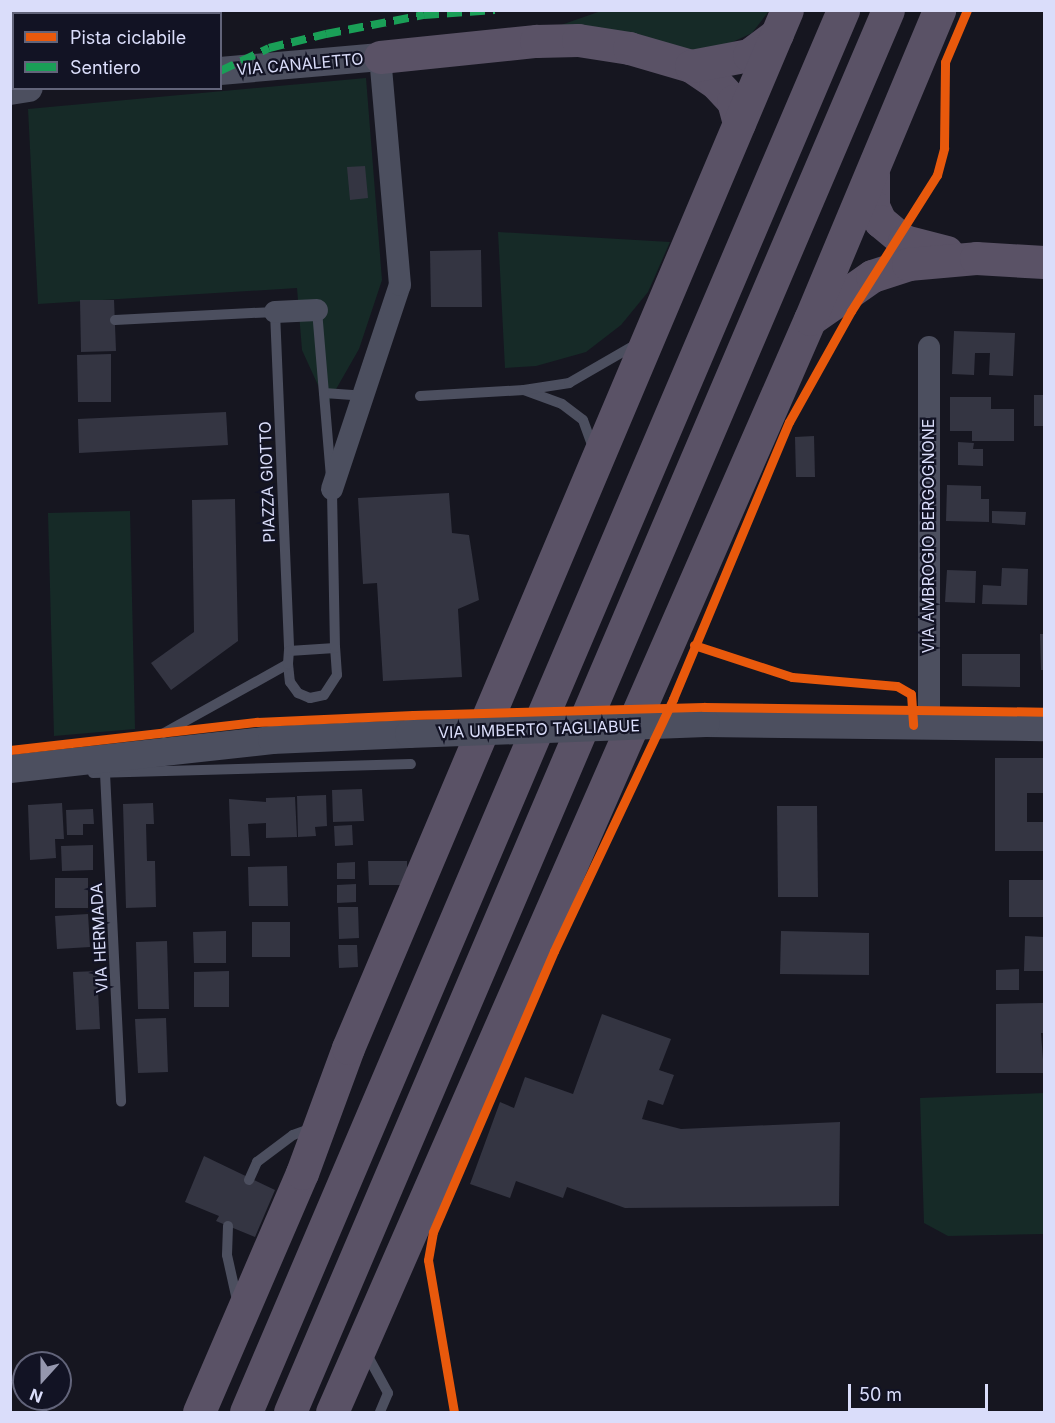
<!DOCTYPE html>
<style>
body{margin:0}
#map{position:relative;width:1055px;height:1423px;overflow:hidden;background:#161620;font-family:Inter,sans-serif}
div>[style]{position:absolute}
.green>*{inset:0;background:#162a27}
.building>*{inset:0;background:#343542}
.service>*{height:10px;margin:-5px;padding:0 5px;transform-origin:5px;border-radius:5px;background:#4c4f5f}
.minor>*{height:22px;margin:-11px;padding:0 11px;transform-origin:11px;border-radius:11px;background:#4c4f5f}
.tertiary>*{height:28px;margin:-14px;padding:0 14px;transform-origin:14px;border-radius:14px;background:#4c4f5f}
.trunk>*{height:33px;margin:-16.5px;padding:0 16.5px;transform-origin:16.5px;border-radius:16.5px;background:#5a5266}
.tertiary-bridge>*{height:28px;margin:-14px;padding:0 14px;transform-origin:14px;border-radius:14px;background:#4c4f5f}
.quiet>*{height:8px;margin-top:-4px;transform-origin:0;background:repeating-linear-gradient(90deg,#1a9f57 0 15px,transparent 0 23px)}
.cycleway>*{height:9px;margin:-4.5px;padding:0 4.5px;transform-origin:4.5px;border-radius:4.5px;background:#e8590c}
span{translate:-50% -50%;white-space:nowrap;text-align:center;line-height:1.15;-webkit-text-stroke:4.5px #121324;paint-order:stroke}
.street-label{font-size:16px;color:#daddfa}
.frame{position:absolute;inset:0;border:12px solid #daddfa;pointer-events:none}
.legend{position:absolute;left:12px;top:12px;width:210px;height:78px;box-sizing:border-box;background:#121324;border:2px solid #62647a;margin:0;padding:8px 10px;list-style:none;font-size:18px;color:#daddfa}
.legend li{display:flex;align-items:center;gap:12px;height:30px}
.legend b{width:30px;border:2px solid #62647a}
.north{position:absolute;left:12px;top:1351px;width:60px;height:60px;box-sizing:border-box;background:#121324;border:2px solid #62647a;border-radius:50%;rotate:201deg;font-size:16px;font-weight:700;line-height:24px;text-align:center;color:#daddfa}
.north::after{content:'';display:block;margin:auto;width:21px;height:27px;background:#9597ae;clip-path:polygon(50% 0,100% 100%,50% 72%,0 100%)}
.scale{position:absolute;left:848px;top:1384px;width:140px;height:27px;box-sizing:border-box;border:3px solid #daddfa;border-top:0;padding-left:8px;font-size:18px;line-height:21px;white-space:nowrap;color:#daddfa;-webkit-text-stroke:4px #121324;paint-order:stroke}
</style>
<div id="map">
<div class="green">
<i style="clip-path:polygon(601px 11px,769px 11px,752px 33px,724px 46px,689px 51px,561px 25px)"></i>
<i style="clip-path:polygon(366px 78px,382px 280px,359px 349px,327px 405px,302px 350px,297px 288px,38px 304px,28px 109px)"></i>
<i style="clip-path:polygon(498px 232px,670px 242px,648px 292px,621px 325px,586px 352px,536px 366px,505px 368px)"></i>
<i style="clip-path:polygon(130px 511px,135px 729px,54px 736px,48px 513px)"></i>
<i style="clip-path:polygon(1044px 1093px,1044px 1234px,948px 1236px,924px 1223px,920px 1098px)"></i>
</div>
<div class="building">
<i style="clip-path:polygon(365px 166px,368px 198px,350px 200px,347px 167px)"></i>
<i style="clip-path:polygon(481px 250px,482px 307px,431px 307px,430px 251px)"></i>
<i style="clip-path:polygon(80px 300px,114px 300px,116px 351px,81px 352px)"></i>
<i style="clip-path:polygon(954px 331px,1015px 333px,1013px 376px,989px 375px,990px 353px,975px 353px,974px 375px,952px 374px)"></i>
<i style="clip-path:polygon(111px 354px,111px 402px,78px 402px,77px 355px)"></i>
<i style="clip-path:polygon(1034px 395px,1044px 395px,1044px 426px,1034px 426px)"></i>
<i style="clip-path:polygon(950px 397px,991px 397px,991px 409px,1014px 409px,1014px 441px,972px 441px,972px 431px,950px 431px)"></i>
<i style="clip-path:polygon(226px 412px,228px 445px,79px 453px,78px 419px)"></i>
<i style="clip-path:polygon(814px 436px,815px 477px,796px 477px,795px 437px)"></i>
<i style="clip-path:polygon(958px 442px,974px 443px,973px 449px,983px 449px,983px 466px,958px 465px)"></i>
<i style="clip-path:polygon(947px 485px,981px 486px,981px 499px,989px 499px,989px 522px,946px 521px)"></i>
<i style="clip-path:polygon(449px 493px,452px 533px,469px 535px,479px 600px,458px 609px,462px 677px,383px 681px,377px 583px,363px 584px,358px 498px)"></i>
<i style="clip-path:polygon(235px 499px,238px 641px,171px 690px,151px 663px,194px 632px,192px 500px)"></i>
<i style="clip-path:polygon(992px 511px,1026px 512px,1025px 525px,992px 523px)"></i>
<i style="clip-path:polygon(1002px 568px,1028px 569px,1027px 605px,982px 604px,983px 585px,1001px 586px)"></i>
<i style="clip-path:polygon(947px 570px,976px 571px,975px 603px,945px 602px)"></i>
<i style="clip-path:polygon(1040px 634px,1044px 634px,1044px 670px,1041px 670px)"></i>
<i style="clip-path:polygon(962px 654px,1020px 654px,1020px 687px,962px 686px)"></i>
<i style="clip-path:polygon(995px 758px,1044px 758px,1044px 793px,1027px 793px,1027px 822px,1044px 822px,1044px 851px,995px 851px)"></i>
<i style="clip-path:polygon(362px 789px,364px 821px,333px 822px,332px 790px)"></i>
<i style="clip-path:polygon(326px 795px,327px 826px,315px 827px,316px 836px,298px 837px,297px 796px)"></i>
<i style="clip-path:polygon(295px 797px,297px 837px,266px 838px,266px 823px,248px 824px,250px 856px,231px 856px,229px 799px,266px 802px,266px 798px)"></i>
<i style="clip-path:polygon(62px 803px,64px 839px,55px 839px,56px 858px,30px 860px,28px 805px)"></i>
<i style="clip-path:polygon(153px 803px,154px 824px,146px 824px,147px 861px,155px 861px,156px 907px,126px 908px,123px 804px)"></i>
<i style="clip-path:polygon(777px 806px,817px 806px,818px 897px,778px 897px)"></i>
<i style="clip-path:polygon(93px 809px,94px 824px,83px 824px,83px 835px,67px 835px,66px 810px)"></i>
<i style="clip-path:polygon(352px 825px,353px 845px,335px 846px,334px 826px)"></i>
<i style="clip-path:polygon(93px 845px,93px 870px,62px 871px,61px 846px)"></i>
<i style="clip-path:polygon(368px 861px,407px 861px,407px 885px,369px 885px)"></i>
<i style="clip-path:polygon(355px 862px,355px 879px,337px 879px,337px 863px)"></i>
<i style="clip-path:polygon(287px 866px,288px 906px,249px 906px,248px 867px)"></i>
<i style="clip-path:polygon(55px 878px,88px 878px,88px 908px,55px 908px)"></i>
<i style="clip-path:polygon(1009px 880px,1044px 880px,1044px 917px,1009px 917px)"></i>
<i style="clip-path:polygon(356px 884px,356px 902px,337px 903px,337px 885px)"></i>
<i style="clip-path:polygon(338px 907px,358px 907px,359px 938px,339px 939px)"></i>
<i style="clip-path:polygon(88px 914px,90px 947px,57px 949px,55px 916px)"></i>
<i style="clip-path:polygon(252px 922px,290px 922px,290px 957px,252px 957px)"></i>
<i style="clip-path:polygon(226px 931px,226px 963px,194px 963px,193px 932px)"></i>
<i style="clip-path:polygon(781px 931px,869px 933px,869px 975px,780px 974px)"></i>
<i style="clip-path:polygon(1025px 936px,1044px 937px,1044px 971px,1024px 971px)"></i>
<i style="clip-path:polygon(167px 941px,169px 1009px,138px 1009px,136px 942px)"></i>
<i style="clip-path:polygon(338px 945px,357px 945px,358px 967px,339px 968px)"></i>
<i style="clip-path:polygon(1019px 969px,1019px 990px,996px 990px,996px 970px)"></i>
<i style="clip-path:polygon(97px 971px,100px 1029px,76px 1030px,73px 972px)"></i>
<i style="clip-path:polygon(229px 971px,229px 1007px,194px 1007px,194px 972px)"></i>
<i style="clip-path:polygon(1044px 1003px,1044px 1033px,1041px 1033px,1044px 1073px,996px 1073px,996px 1004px)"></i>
<i style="clip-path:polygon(602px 1014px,671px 1039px,659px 1070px,674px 1075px,663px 1105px,648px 1100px,642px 1119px,681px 1129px,840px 1122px,839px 1206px,625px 1208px,567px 1187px,563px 1198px,516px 1181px,510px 1198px,470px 1184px,500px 1102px,514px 1108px,525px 1077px,573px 1094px)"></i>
<i style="clip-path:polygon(166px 1018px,168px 1072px,138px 1073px,135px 1019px)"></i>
<i style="clip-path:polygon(204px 1156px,275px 1190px,255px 1237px,216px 1221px,219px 1216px,185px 1202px)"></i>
</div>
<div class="service">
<i style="left:115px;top:320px;width:160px;rotate:-2.9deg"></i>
<i style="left:275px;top:312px;width:339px;rotate:87.6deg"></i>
<i style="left:524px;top:390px;width:40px;rotate:20.2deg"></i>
<i style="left:562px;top:404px;width:26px;rotate:37deg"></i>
<i style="left:583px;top:420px;width:29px;rotate:70deg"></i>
<i style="left:324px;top:393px;width:39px;rotate:4deg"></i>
<i style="left:420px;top:396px;width:104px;rotate:-3.3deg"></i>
<i style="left:524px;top:390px;width:46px;rotate:-8.8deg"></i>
<i style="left:569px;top:383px;width:74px;rotate:-30deg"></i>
<i style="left:288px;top:664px;width:18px;rotate:84deg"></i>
<i style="left:290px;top:682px;width:14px;rotate:54deg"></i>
<i style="left:298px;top:693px;width:13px;rotate:23deg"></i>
<i style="left:310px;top:698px;width:14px;rotate:-12deg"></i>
<i style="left:324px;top:695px;width:24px;rotate:-57deg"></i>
<i style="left:337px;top:675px;width:27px;rotate:-94deg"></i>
<i style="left:164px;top:733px;width:142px;rotate:-29.1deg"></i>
<i style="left:288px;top:664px;width:13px;rotate:-86deg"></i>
<i style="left:289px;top:651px;width:46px;rotate:-3.7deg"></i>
<i style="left:335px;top:648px;width:159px;rotate:-91.1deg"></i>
<i style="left:332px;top:489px;width:180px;rotate:-94.8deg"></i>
<i style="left:93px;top:773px;width:318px;rotate:-1.6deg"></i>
<i style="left:105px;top:773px;width:329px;rotate:87.2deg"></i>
<i style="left:249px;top:1180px;width:20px;rotate:-66deg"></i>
<i style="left:257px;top:1162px;width:45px;rotate:-36.9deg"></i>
<i style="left:293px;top:1135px;width:20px;rotate:-20deg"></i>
<i style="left:228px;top:1226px;width:29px;rotate:92deg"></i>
<i style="left:227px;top:1255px;width:46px;rotate:77.5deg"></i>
<i style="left:365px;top:1351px;width:48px;rotate:61.3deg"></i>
<i style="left:388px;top:1393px;width:21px;rotate:113deg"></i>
</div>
<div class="minor">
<i style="left:275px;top:312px;width:42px;rotate:-2.7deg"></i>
<i style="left:929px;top:347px;width:378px;rotate:90deg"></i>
<i style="left:332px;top:489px;width:215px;rotate:-71.6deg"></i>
<i style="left:400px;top:285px;width:229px;rotate:-95deg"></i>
</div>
<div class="tertiary">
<i style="left:220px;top:71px;width:161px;rotate:-5deg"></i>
<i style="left:10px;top:91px;width:19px;rotate:-9deg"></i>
<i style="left:706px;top:723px;width:338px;rotate:0.7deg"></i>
<i style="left:10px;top:769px;width:264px;rotate:-6.3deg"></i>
<i style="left:272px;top:740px;width:137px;rotate:-2.5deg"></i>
</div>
<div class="trunk">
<i style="left:380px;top:57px;width:157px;rotate:-5.9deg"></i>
<i style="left:536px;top:41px;width:42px;rotate:-1.4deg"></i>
<i style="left:578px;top:40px;width:52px;rotate:8.9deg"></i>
<i style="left:629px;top:48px;width:65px;rotate:16.2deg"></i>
<i style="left:691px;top:66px;width:29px;rotate:34deg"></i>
<i style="left:715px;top:82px;width:26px;rotate:47deg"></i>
<i style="left:733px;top:101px;width:23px;rotate:75deg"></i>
<i style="left:691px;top:66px;width:59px;rotate:-10.7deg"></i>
<i style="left:749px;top:55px;width:35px;rotate:-37deg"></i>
<i style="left:873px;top:174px;width:32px;rotate:90deg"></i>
<i style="left:873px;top:206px;width:17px;rotate:65deg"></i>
<i style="left:880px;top:221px;width:31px;rotate:40deg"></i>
<i style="left:904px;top:241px;width:44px;rotate:14.3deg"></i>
<i style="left:812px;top:318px;width:73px;rotate:-35deg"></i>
<i style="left:872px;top:276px;width:38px;rotate:-18deg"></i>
<i style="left:908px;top:264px;width:68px;rotate:-5deg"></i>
<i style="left:976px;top:258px;width:68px;rotate:3.4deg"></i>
<i style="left:199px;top:1412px;width:260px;rotate:-66.7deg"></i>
<i style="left:302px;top:1173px;width:133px;rotate:-69.8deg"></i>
<i style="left:348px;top:1048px;width:1127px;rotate:-67.08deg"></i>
<i style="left:246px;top:1412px;width:1524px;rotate:-66.93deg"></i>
<i style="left:290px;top:1412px;width:1524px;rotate:-66.9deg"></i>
<i style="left:332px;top:1412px;width:1193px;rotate:-66.38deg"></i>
<i style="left:810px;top:319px;width:335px;rotate:-67.3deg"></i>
</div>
<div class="tertiary-bridge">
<i style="left:409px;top:734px;width:297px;rotate:-2.1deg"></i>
</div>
<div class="quiet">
<i style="left:220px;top:71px;width:54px;rotate:-25.1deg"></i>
<i style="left:269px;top:48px;width:59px;rotate:-13.8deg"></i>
<i style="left:326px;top:34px;width:100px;rotate:-11deg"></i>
<i style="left:424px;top:15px;width:71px;rotate:-4deg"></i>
</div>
<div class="cycleway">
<i style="left:694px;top:645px;width:103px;rotate:18.1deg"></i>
<i style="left:792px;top:677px;width:105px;rotate:4.9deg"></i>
<i style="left:897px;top:686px;width:16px;rotate:30deg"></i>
<i style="left:911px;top:694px;width:31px;rotate:86deg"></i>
<i style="left:10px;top:750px;width:249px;rotate:-6.5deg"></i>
<i style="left:257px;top:722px;width:156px;rotate:-2.6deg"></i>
<i style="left:413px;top:715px;width:291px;rotate:-1.6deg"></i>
<i style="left:704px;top:707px;width:340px;rotate:0.8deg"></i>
<i style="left:454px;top:1412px;width:154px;rotate:-99.7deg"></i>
<i style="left:428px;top:1260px;width:28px;rotate:-80deg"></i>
<i style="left:433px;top:1232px;width:306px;rotate:-66.7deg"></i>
<i style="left:554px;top:951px;width:279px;rotate:-64.7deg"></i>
<i style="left:673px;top:699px;width:300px;rotate:-67.3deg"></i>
<i style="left:789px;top:422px;width:127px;rotate:-60.8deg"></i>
<i style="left:851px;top:311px;width:161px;rotate:-57.7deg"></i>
<i style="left:937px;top:175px;width:28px;rotate:-75deg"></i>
<i style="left:944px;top:148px;width:86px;rotate:-89.3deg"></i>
<i style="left:945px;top:62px;width:56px;rotate:-67.1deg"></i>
</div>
<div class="street-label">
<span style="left:300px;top:64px;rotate:-5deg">VIA CANALETTO</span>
<span style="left:267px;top:482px;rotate:-92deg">PIAZZA GIOTTO</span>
<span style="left:928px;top:536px;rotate:-90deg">VIA AMBROGIO BERGOGNONE</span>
<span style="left:539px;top:729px;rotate:-2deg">VIA UMBERTO TAGLIABUE</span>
<span style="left:99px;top:938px;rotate:-93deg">VIA HERMADA</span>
</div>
<div class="frame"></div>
<ul class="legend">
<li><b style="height:8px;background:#e8590c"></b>Pista ciclabile</li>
<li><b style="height:8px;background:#1a9f57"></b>Sentiero</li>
</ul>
<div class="north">N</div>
<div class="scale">50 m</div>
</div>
